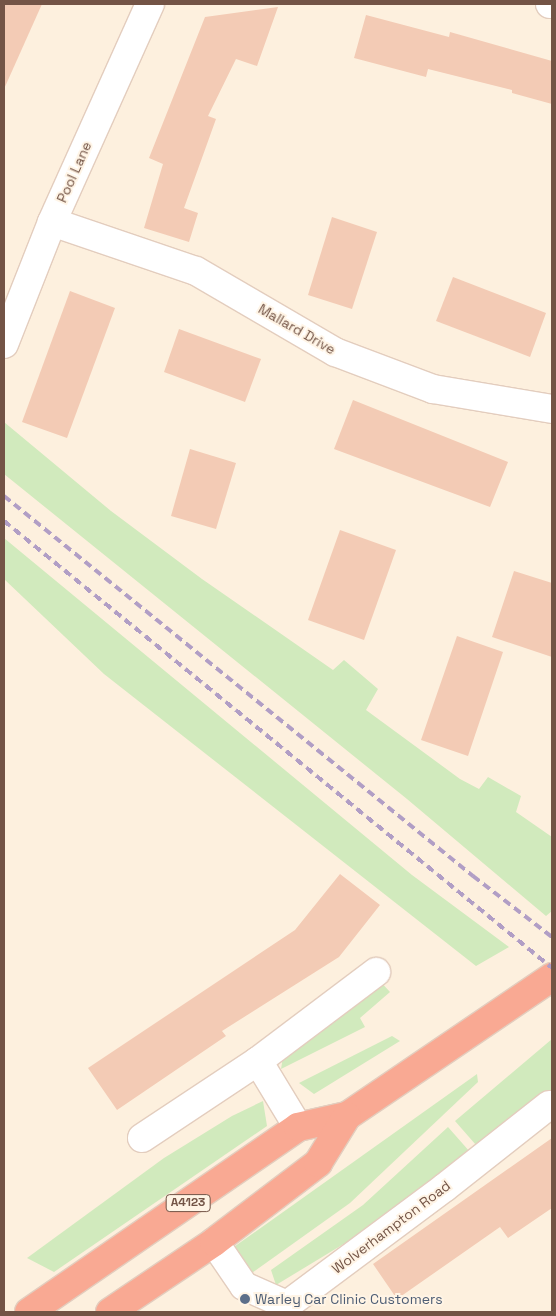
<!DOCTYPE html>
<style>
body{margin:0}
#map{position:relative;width:556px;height:1316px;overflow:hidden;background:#fdf0de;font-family:"Space Grotesk",sans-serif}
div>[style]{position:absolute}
.green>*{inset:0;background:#d1eabd}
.building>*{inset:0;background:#f3cbb5}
.roads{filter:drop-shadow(1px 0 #e3cdbe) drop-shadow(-1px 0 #e3cdbe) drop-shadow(0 1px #e3cdbe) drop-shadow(0 -1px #e3cdbe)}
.minor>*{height:28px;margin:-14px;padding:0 14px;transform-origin:14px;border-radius:14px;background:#fff}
.highway>*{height:28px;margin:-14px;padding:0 14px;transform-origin:14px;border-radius:14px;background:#f9a993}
.rail>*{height:4px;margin-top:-2px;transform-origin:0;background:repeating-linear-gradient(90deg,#b19ec5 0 8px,transparent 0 13px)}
.dots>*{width:14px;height:14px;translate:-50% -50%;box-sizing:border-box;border:2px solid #fff4e5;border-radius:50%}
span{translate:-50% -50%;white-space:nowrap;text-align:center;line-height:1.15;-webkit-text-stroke:4px #fff4e5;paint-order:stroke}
.shield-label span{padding:1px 4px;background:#fff4e5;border:1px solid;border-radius:4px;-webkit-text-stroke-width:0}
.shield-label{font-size:12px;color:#735446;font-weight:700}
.street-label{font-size:14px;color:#735446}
.service-label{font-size:14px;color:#4e5e75}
.left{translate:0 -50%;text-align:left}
.frame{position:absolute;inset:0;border:5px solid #735446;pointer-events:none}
</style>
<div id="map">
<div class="green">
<i style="clip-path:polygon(4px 422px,111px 511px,202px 579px,333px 670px,344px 660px,378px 689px,366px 710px,460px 779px,479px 789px,488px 777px,521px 796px,516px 812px,552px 837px,552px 911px,546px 916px,407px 799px,4px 474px)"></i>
<i style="clip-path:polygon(4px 538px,412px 875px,509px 947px,476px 966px,104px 674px,4px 579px)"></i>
<i style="clip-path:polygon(378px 979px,390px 992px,360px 1018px,365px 1027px,281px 1069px,283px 1057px,319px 1033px,339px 1010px)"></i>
<i style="clip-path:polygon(392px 1036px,400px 1041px,314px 1094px,299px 1083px)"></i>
<i style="clip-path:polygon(552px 1039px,552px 1108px,536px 1098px,476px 1145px,455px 1121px)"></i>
<i style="clip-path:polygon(477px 1074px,478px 1082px,350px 1203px,249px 1275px,231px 1249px)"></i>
<i style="clip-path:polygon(263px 1101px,267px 1126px,54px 1272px,27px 1258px,164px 1158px,232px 1116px)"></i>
<i style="clip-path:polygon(448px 1127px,470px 1152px,375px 1225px,276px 1285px,271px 1270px,363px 1205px)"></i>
</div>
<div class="building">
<i style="clip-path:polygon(4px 4px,42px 4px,4px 89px)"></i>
<i style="clip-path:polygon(278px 7px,257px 66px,236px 59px,208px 116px,216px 119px,184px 208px,198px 213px,189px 242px,144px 228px,163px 164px,149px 158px,205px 17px)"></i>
<i style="clip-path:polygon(366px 15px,449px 37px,450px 32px,552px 61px,552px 104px,512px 93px,512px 90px,428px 69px,426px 77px,354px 58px)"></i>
<i style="clip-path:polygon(332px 217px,377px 232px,352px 309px,308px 295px)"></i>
<i style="clip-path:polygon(453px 277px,546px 313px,530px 357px,436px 321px)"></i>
<i style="clip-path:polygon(70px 291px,115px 308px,67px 438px,22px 422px)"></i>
<i style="clip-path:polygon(179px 329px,261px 359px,245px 402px,164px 372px)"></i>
<i style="clip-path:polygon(353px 400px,508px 462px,490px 507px,334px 449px)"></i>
<i style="clip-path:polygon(190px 449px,236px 463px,216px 529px,171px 516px)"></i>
<i style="clip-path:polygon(340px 530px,396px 550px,364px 640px,308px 620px)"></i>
<i style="clip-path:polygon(514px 571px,552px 583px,552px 657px,492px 637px)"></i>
<i style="clip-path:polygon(457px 636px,503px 652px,468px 756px,421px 740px)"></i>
<i style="clip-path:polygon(340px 874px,380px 905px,339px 957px,222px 1031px,226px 1036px,117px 1110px,88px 1068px,295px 930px)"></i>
<i style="clip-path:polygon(552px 1138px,552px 1208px,508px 1238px,500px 1227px,397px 1299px,373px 1264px)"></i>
</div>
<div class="roads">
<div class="minor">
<i style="left:550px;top:4px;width:2px"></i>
<i style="left:52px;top:222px;width:152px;rotate:18.8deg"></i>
<i style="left:196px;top:271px;width:161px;rotate:30.2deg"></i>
<i style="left:335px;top:352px;width:105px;rotate:20.7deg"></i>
<i style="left:433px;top:389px;width:121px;rotate:9.5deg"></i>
<i style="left:4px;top:344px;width:131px;rotate:-68.5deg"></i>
<i style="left:52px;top:222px;width:239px;rotate:-65.8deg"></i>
<i style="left:258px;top:1061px;width:77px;rotate:58.8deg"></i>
<i style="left:142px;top:1138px;width:139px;rotate:-33.6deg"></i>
<i style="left:258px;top:1061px;width:148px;rotate:-37deg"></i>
<i style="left:214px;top:1242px;width:53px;rotate:55.7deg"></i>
<i style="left:244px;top:1286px;width:47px;rotate:23.8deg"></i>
<i style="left:287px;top:1305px;width:196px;rotate:-36.7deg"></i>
<i style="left:444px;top:1188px;width:134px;rotate:-38.3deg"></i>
</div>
<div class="highway">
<i style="left:29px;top:1312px;width:326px;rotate:-34.5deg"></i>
<i style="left:298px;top:1127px;width:50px;rotate:-12.7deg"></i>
<i style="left:347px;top:1116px;width:248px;rotate:-34.1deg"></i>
<i style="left:110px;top:1312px;width:125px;rotate:-33.9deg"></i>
<i style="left:214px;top:1242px;width:131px;rotate:-37.2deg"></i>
<i style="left:318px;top:1163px;width:55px;rotate:-58.3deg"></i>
</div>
</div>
<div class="rail">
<i style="left:4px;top:496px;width:604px;rotate:39.02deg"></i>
<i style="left:473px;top:876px;width:100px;rotate:37.7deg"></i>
<i style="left:4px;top:521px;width:707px;rotate:39.2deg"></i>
</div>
<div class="dots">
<i style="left:245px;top:1299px;background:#5c6f8a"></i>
</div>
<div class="shield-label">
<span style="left:188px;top:1203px">A4123</span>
</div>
<div class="street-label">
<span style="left:74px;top:172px;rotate:-66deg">Pool Lane</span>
<span style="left:297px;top:329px;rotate:30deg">Mallard Drive</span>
<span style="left:391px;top:1227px;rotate:-37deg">Wolverhampton Road</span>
</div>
<div class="service-label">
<span class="left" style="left:255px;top:1299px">Warley Car Clinic Customers</span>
</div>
<div class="frame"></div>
</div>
